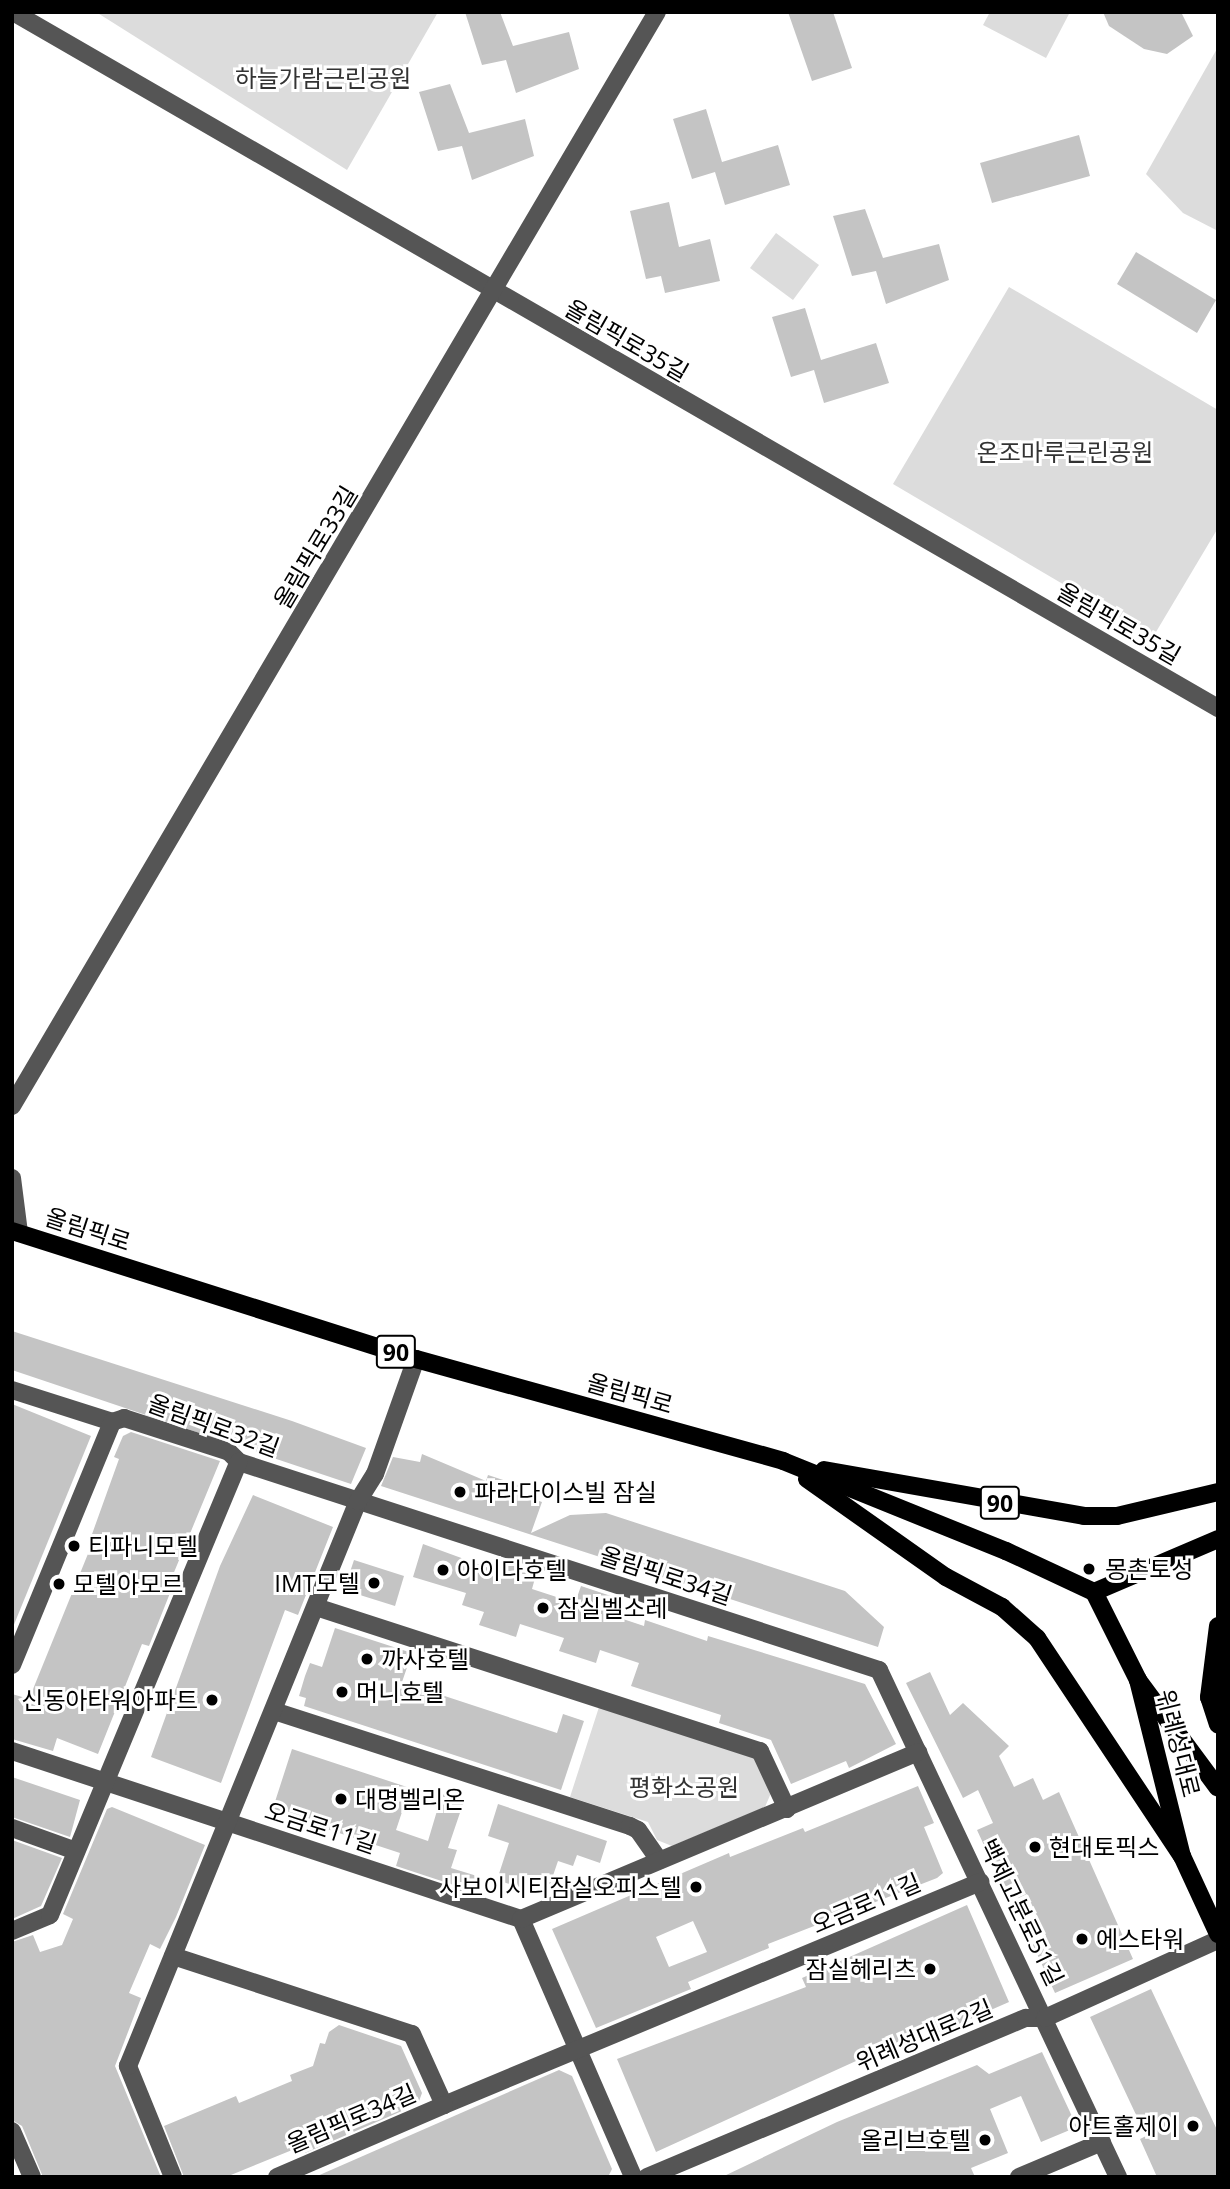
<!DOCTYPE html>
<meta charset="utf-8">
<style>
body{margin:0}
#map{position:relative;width:1230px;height:2189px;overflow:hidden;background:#fff;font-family:"Open Sans","Noto Sans KR",sans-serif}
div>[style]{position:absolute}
.green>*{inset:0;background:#dcdcdc}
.building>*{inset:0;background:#c4c4c4}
.minor>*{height:18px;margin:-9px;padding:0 9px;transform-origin:9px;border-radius:9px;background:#555}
.major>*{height:18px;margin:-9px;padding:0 9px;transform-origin:9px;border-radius:9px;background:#000}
.dots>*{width:19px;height:19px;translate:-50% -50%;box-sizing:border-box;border:4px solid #fff;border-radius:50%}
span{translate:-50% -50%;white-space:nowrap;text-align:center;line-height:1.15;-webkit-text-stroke:6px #fff;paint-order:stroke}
.shield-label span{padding:2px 5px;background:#fff;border:2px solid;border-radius:5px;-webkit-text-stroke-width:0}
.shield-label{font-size:23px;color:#000;font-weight:700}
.park-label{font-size:24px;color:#333}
.street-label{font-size:24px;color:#000}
.poi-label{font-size:24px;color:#000}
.left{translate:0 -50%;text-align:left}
.right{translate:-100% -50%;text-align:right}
.frame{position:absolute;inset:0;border:14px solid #000;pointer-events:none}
</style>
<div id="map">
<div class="green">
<i style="clip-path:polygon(96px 12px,438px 12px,347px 170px)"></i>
<i style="clip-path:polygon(990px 12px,1070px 12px,1046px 58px,983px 25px)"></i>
<i style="clip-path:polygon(1218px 47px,1218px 231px,1183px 213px,1146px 174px)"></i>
<i style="clip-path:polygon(776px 233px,819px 265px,793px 300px,750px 268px)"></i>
<i style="clip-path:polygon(1009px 287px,1218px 410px,1218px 528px,1153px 637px,893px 484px)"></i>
<i style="clip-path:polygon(599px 1707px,754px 1757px,771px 1793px,765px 1807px,672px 1846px,657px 1840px,648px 1822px,570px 1797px)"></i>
</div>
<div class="building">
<i style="clip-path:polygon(465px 12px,500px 12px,513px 46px,569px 32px,579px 69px,516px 93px,506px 60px,482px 65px)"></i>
<i style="clip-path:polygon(788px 12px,833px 12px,852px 68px,812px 81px)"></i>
<i style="clip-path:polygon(1103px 12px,1181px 12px,1193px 36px,1167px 54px,1144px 49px,1109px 26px)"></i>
<i style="clip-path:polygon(450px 84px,469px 133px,525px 119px,534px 156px,472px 180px,462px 146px,438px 151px,419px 92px)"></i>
<i style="clip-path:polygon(706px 109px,722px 162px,778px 145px,790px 185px,725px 205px,715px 172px,692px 179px,673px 119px)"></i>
<i style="clip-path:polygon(1079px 135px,1090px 176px,992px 203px,980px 163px)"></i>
<i style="clip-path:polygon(669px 202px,679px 247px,710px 239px,720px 281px,665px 293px,661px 276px,646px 279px,630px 211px)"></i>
<i style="clip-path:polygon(865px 209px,883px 258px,939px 244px,949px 280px,886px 304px,876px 271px,852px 276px,833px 216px)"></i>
<i style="clip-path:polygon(1136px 252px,1216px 300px,1197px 333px,1117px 284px)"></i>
<i style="clip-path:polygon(805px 308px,821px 360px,876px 343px,889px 383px,824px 403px,814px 370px,791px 377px,772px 317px)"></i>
<i style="clip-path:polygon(12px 1331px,292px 1421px,366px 1448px,351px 1484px,12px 1370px)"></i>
<i style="clip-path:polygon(12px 1404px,91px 1436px,13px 1627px,12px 1627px)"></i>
<i style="clip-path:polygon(131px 1432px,220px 1461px,170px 1582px,174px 1583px,149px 1646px,142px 1644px,98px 1754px,57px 1738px,53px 1751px,12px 1739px,12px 1694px,29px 1699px,94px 1539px,91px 1537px,119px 1459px,114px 1457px,123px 1436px)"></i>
<i style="clip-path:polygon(422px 1454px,486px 1481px,488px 1475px,524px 1487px,521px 1495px,542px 1502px,531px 1533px,570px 1515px,606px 1513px,845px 1591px,884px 1627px,878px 1647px,381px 1486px,393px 1457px,420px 1462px)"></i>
<i style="clip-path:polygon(253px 1495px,333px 1527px,298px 1615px,285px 1610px,221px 1783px,151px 1757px,220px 1566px)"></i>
<i style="clip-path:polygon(423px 1544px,497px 1571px,501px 1559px,537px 1571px,532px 1589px,575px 1603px,581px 1586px,617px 1598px,611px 1615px,644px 1626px,645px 1620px,707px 1641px,708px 1636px,865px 1684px,896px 1744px,849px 1768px,846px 1761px,791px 1784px,771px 1740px,719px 1723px,721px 1715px,631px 1686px,639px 1663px,600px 1650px,596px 1663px,559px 1651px,564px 1638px,520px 1624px,516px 1637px,479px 1625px,484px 1612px,462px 1605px,466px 1593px,413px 1577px)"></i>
<i style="clip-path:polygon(354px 1560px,404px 1576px,395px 1606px,344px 1590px)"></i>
<i style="clip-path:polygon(335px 1628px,412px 1653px,402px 1682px,557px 1733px,563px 1714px,584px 1721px,561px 1790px,304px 1706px,306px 1698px,299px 1696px,305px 1676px,310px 1663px,322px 1667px)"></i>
<i style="clip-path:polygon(930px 1672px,950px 1715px,963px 1703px,1009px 1746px,999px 1756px,1014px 1787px,1033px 1778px,1043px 1800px,1059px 1792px,1133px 1959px,1055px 1993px,1032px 1943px,1046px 1936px,1027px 1894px,1010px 1902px,977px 1830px,993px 1823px,978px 1790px,963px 1798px,906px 1683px)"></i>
<i style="clip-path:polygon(292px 1749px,410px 1788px,396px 1830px,428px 1841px,442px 1794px,464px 1801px,448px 1848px,457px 1850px,451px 1868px,477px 1876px,472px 1891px,396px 1866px,400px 1853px,272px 1811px)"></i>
<i style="clip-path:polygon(12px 1777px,80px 1800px,70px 1837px,12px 1817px)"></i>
<i style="clip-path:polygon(evenodd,918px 1786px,934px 1823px,924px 1827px,943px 1873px,937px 1878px,768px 1944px,769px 1948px,688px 1982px,691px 1989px,596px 2028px,552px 1929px,729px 1853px,730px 1857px,803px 1828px,805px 1832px,918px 1786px,693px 1921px,707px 1952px,669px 1967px,656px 1937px,693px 1921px)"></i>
<i style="clip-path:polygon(498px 1804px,607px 1841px,600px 1863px,577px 1855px,573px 1866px,558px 1861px,546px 1896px,497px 1880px,509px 1843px,488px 1836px)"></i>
<i style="clip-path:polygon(112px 1807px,205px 1845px,176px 1917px,160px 1949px,150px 1944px,129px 1993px,141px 1998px,115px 2066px,161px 2177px,43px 2177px,22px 2126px,12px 2120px,12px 1942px,33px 1935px,40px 1952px,62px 1945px,73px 1919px,63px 1914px,107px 1809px)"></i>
<i style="clip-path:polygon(12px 1840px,62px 1858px,41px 1906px,12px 1919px)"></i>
<i style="clip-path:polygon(967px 1905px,1009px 2002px,936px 2034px,933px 2026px,656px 2152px,617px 2059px,806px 1987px,802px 1978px)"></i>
<i style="clip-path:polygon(1151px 1989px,1218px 2132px,1218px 2177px,1157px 2177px,1140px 2139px,1146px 2136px,1090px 2017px)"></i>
<i style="clip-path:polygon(339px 2025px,401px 2046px,422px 2093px,418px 2104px,305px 2153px,302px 2146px,226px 2177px,184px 2177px,164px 2126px,236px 2096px,239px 2103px,292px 2081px,290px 2075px,313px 2066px,320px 2043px,325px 2044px,329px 2032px)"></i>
<i style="clip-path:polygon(1042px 2052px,1077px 2127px,1041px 2142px,1021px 2096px,990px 2109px,1008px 2153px,971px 2168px,975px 2177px,722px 2177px,837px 2122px,977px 2065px,989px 2074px)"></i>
<i style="clip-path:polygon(559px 2070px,572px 2076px,612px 2169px,608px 2177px,315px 2177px)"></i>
</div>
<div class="minor">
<i style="left:13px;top:12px;width:1392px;rotate:30.01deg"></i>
<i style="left:12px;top:1106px;width:1270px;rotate:-59.48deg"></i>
<i style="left:12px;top:1178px;width:55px;rotate:82.7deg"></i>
<i style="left:12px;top:1390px;width:105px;rotate:17.7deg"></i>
<i style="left:112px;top:1422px;width:13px;rotate:-18deg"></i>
<i style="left:124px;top:1418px;width:110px;rotate:17.9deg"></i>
<i style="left:229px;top:1452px;width:14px;rotate:45deg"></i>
<i style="left:239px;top:1462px;width:673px;rotate:18deg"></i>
<i style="left:879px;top:1670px;width:561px;rotate:64.76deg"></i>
<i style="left:316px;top:1607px;width:467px;rotate:18deg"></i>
<i style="left:760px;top:1751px;width:64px;rotate:65deg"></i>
<i style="left:12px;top:1665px;width:263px;rotate:-67.6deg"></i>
<i style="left:274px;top:1711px;width:374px;rotate:17.9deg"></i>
<i style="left:630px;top:1826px;width:9px;rotate:27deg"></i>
<i style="left:638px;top:1830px;width:37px;rotate:55deg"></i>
<i style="left:12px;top:1751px;width:536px;rotate:18.27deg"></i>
<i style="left:521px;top:1919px;width:281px;rotate:66.5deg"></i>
<i style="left:12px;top:1828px;width:68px;rotate:19.8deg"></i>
<i style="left:521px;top:1919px;width:431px;rotate:-22.8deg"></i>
<i style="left:12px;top:1931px;width:41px;rotate:-22.8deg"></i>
<i style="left:50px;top:1915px;width:491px;rotate:-67.4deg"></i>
<i style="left:173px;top:1956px;width:251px;rotate:18.1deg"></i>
<i style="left:412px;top:2034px;width:78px;rotate:65.7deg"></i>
<i style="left:444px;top:2105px;width:581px;rotate:-22.59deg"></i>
<i style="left:12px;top:2131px;width:50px;rotate:66.5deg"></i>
<i style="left:173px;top:2177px;width:120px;rotate:-112.1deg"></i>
<i style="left:128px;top:2066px;width:610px;rotate:-67.85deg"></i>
<i style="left:358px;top:1501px;width:32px;rotate:-58deg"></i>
<i style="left:375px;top:1474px;width:122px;rotate:-70.4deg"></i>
<i style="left:277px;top:2177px;width:182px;rotate:-23.3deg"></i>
<i style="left:647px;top:2177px;width:411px;rotate:-22.8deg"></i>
<i style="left:1026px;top:2018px;width:19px"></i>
<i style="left:1045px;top:2018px;width:190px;rotate:-24.3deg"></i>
<i style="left:1019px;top:2177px;width:90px;rotate:-22.9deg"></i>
</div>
<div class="major">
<i style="left:12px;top:1231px;width:424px;rotate:17.6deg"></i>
<i style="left:416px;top:1359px;width:381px;rotate:15.5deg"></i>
<i style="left:783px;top:1461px;width:240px;rotate:22deg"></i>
<i style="left:1006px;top:1551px;width:97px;rotate:25deg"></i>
<i style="left:1094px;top:1592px;width:135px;rotate:-23.1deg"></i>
<i style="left:824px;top:1470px;width:264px;rotate:10deg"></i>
<i style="left:1084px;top:1516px;width:33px"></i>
<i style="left:1117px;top:1516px;width:104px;rotate:-13.4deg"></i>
<i style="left:807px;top:1479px;width:170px;rotate:35.2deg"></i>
<i style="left:946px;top:1577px;width:64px;rotate:28.2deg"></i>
<i style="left:1002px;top:1607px;width:47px;rotate:41.5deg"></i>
<i style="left:1037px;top:1638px;width:262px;rotate:56.4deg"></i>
<i style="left:1094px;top:1592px;width:98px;rotate:63.4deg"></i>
<i style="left:1138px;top:1680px;width:134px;rotate:53.5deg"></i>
<i style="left:1218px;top:1626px;width:72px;rotate:97.2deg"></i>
<i style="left:1209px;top:1697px;width:29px;rotate:72deg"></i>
<i style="left:1138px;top:1680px;width:181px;rotate:76deg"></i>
<i style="left:1182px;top:1856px;width:86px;rotate:65.2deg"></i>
</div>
<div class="dots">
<i style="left:460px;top:1492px;background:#000"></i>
<i style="left:74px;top:1546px;background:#000"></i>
<i style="left:1089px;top:1569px;background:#000"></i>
<i style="left:443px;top:1570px;background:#000"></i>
<i style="left:374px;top:1583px;background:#000"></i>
<i style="left:59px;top:1584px;background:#000"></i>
<i style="left:543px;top:1608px;background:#000"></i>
<i style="left:367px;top:1659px;background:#000"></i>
<i style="left:342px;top:1692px;background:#000"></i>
<i style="left:212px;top:1700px;background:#000"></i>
<i style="left:341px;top:1799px;background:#000"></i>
<i style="left:1035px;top:1847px;background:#000"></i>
<i style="left:696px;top:1887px;background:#000"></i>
<i style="left:1082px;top:1939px;background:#000"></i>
<i style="left:930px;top:1969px;background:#000"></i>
<i style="left:1193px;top:2126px;background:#000"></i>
<i style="left:985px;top:2140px;background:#000"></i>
</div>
<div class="shield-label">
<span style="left:396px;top:1352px">90</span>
<span style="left:1000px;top:1503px">90</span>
</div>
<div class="park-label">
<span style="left:323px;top:78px">하늘가람근린공원</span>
<span style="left:1065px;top:452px">온조마루근린공원</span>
<span style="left:684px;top:1787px">평화소공원</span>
</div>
<div class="street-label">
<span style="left:627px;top:340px;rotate:30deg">올림픽로35길</span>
<span style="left:315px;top:547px;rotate:-59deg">올림픽로33길</span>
<span style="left:1119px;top:623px;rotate:30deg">올림픽로35길</span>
<span style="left:88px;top:1229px;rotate:18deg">올림픽로</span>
<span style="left:630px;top:1393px;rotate:16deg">올림픽로</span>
<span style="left:214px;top:1425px;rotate:20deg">올림픽로32길</span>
<span style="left:666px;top:1575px;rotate:18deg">올림픽로34길</span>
<span style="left:1179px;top:1743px;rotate:76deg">위례성대로</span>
<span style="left:321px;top:1827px;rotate:18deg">오금로11길</span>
<span style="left:866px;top:1903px;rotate:-23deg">오금로11길</span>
<span style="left:1022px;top:1912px;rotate:64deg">백제고분로51길</span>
<span style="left:924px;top:2035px;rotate:-23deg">위례성대로2길</span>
<span style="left:351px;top:2118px;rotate:-23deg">올림픽로34길</span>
</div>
<div class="poi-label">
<span class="left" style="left:474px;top:1492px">파라다이스빌 잠실</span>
<span class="left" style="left:88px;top:1546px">티파니모텔</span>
<span class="left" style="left:1105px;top:1569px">몽촌토성</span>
<span class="left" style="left:457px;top:1570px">아이다호텔</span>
<span class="right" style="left:360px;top:1583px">IMT모텔</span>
<span class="left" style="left:73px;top:1584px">모텔아모르</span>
<span class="left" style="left:557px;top:1608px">잠실벨소레</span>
<span class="left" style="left:381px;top:1659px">까사호텔</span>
<span class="left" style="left:356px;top:1692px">머니호텔</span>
<span class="right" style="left:198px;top:1700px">신동아타워아파트</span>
<span class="left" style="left:355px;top:1799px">대명벨리온</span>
<span class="left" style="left:1049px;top:1847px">현대토픽스</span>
<span class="right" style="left:682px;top:1887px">사보이시티잠실오피스텔</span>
<span class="left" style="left:1096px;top:1939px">에스타워</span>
<span class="right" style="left:916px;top:1969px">잠실헤리츠</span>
<span class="right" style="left:1179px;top:2126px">아트홀제이</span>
<span class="right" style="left:971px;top:2140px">올리브호텔</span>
</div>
<div class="frame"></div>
</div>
